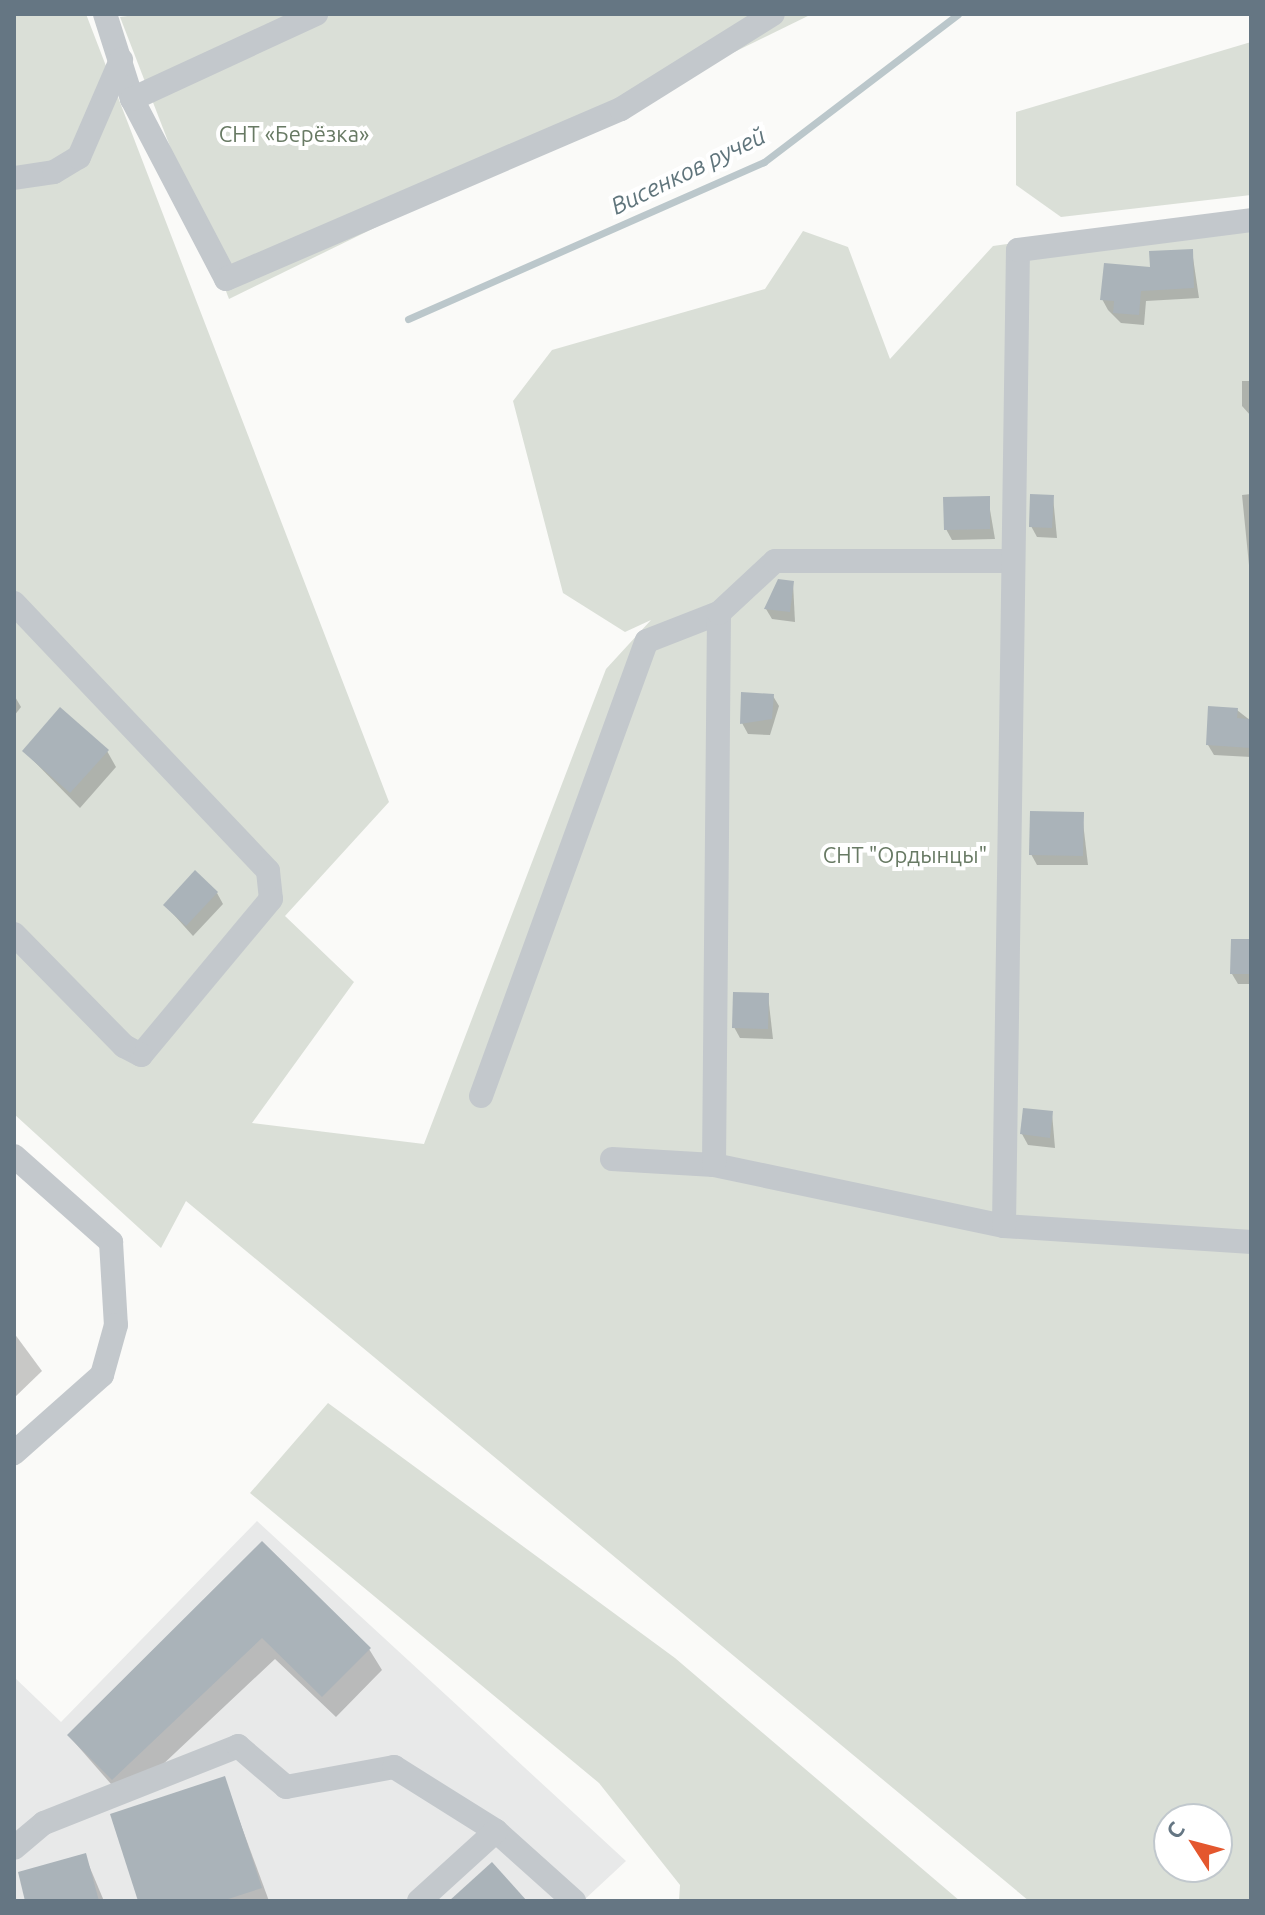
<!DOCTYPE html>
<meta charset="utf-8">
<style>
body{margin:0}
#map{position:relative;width:1265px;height:1915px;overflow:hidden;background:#fafaf8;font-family:Ubuntu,sans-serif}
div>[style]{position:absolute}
.built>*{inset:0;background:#e8e9e9}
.green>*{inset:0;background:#dadfd7}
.shadow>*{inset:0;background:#0003}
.stream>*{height:7px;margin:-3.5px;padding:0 3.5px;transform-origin:3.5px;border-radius:3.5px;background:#bbc7cb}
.building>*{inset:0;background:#aab3b9}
.minor>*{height:24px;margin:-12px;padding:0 12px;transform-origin:12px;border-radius:12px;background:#c3c8cc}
span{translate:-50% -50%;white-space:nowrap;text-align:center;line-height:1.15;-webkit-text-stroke:8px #fff;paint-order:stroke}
.park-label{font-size:22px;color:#687a64}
.water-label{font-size:24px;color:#60757c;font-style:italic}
.frame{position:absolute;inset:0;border:16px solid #657683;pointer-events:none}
.north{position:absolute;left:1153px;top:1803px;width:80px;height:80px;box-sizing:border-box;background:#fff;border:2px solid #c1c8cd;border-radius:50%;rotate:306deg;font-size:22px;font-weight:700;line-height:32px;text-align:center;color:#657683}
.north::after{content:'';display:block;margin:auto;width:28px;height:36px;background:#e4572e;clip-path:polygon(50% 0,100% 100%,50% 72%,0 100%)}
</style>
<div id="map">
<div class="built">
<i style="clip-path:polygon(257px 1521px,626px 1861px,583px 1901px,14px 1901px,14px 1677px,61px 1722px)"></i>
</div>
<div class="green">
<i style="clip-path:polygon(evenodd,14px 14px,86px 14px,389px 802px,285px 916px,354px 982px,252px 1123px,424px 1144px,606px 669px,651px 620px,625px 632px,563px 593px,513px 401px,552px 350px,765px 289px,803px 231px,848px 247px,890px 359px,993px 246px,1251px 211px,1251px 1901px,1029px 1901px,186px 1201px,161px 1248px,14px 1114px,14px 14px,1169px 1819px,1217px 1819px,1217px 1867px,1169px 1867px,1169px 1819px)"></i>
<i style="clip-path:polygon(142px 14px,812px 14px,229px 299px,120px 17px)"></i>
<i style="clip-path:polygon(1251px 42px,1251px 195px,1061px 217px,1016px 185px,1016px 112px)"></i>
<i style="clip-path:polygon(328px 1403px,675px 1658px,960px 1901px,679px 1901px,680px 1885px,599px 1783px,250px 1493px)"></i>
</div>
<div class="shadow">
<i style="clip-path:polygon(1192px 251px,1199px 298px,1146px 301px,1144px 325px,1121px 323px,1108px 310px,1102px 299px)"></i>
<i style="clip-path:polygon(1242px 381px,1251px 381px,1251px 416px,1242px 406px)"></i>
<i style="clip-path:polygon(1251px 494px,1251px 585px,1242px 495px)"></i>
<i style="clip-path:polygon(1053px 497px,1057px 538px,1037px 537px,1031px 526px)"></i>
<i style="clip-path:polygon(988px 498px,995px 539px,952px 540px,946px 529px)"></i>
<i style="clip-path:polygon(793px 583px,795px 622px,772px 619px,766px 609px)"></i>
<i style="clip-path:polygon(14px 695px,21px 707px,14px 716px)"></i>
<i style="clip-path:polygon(773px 696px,779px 706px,770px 735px,748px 734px,742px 723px)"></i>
<i style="clip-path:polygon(1237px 710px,1251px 721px,1251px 757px,1214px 755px,1208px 745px)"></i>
<i style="clip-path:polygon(24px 751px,107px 751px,116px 767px,80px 808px)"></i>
<i style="clip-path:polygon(1082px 814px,1088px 865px,1037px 865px,1031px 854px)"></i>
<i style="clip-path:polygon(217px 893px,223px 904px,193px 936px,165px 905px)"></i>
<i style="clip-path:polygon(1251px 941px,1251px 984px,1238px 984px,1232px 974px)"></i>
<i style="clip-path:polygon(768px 995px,773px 1039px,740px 1038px,734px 1027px)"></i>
<i style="clip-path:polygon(1052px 1113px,1055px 1148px,1028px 1145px,1022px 1134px)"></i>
<i style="clip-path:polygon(14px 1333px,42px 1371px,14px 1398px)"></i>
<i style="clip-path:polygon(262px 1544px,369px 1649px,382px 1670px,336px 1717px,275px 1659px,125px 1800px,69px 1736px)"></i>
<i style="clip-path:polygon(224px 1779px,269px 1901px,140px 1901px)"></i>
<i style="clip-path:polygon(85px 1856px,104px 1901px,28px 1901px)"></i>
</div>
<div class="stream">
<i style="left:408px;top:319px;width:389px;rotate:-23.8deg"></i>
<i style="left:764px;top:162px;width:244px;rotate:-37.3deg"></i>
</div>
<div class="building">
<i style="clip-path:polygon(1193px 249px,1194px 288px,1141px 291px,1139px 315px,1113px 313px,1114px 301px,1100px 300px,1104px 263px,1150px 267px,1149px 251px)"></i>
<i style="clip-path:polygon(1030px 494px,1054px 495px,1052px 528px,1029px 527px)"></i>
<i style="clip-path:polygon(990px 496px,990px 529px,944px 530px,943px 497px)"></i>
<i style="clip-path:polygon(778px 579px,794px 581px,790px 612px,764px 609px)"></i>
<i style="clip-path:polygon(741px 692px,774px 694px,772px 719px,740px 724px)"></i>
<i style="clip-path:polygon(1208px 706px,1238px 708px,1237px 718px,1251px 719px,1251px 748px,1206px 745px)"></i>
<i style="clip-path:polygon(60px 707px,109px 750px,70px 793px,22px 751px)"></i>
<i style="clip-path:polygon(1030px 811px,1084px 812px,1083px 856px,1029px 855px)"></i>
<i style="clip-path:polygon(195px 870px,218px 892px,186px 926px,163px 905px)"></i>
<i style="clip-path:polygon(1231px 939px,1251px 939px,1251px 974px,1230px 974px)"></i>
<i style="clip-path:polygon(733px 992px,769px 993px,768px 1029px,732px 1028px)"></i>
<i style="clip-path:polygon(1023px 1108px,1053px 1111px,1050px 1138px,1020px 1134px)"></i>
<i style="clip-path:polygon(262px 1541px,371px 1648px,322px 1697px,262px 1638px,112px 1780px,67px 1735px)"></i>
<i style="clip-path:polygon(225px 1776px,262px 1888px,222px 1901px,138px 1901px,110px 1814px)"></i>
<i style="clip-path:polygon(86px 1853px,99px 1901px,25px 1901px,18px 1872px)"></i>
<i style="clip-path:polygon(492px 1862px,527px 1901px,449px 1901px)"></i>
</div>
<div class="minor">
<i style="left:105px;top:14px;width:89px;rotate:72.4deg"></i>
<i style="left:132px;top:99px;width:203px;rotate:62.4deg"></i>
<i style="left:226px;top:279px;width:430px;rotate:-23.3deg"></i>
<i style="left:621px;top:109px;width:179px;rotate:-32deg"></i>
<i style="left:132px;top:99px;width:203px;rotate:-24.8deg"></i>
<i style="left:14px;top:178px;width:40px;rotate:-8.5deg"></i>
<i style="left:54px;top:172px;width:29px;rotate:-31deg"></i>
<i style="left:79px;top:157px;width:106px;rotate:-66.6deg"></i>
<i style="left:14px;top:603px;width:369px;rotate:46.5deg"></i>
<i style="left:268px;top:871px;width:28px;rotate:84deg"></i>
<i style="left:271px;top:899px;width:203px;rotate:129.8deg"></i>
<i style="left:141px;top:1055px;width:19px;rotate:-152deg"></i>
<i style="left:124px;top:1046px;width:157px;rotate:-134.5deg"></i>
<i style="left:481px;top:1096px;width:484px;rotate:-70deg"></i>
<i style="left:647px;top:641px;width:77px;rotate:-21.3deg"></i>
<i style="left:14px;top:1156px;width:130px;rotate:41.6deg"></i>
<i style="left:111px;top:1242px;width:83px;rotate:86.6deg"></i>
<i style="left:116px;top:1325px;width:52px;rotate:105.6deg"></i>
<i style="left:102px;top:1375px;width:118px;rotate:138.4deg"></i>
<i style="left:612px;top:1159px;width:102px;rotate:3.4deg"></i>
<i style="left:714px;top:1165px;width:296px;rotate:11.9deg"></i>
<i style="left:1004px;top:1226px;width:248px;rotate:3.7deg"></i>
<i style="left:714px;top:1165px;width:552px;rotate:-89.48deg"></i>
<i style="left:719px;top:613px;width:76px;rotate:-42.9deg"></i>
<i style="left:775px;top:561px;width:238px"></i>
<i style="left:1004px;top:1226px;width:976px;rotate:-89.18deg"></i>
<i style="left:1018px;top:250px;width:235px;rotate:-7.3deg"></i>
<i style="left:14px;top:1848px;width:39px;rotate:-40deg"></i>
<i style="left:44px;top:1823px;width:209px;rotate:-21.6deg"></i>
<i style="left:238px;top:1746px;width:63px;rotate:40.5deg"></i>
<i style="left:286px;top:1787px;width:110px;rotate:-10.5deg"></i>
<i style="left:394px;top:1767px;width:120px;rotate:32.1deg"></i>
<i style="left:496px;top:1831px;width:105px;rotate:41.9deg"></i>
<i style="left:419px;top:1901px;width:104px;rotate:-42.3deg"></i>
</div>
<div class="park-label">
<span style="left:294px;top:134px">СНТ «Берёзка»</span>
<span style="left:905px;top:855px">СНТ "Ордынцы"</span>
</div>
<div class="water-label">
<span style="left:688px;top:171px;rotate:-26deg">Висенков ручей</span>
</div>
<div class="frame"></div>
<div class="north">С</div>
</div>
